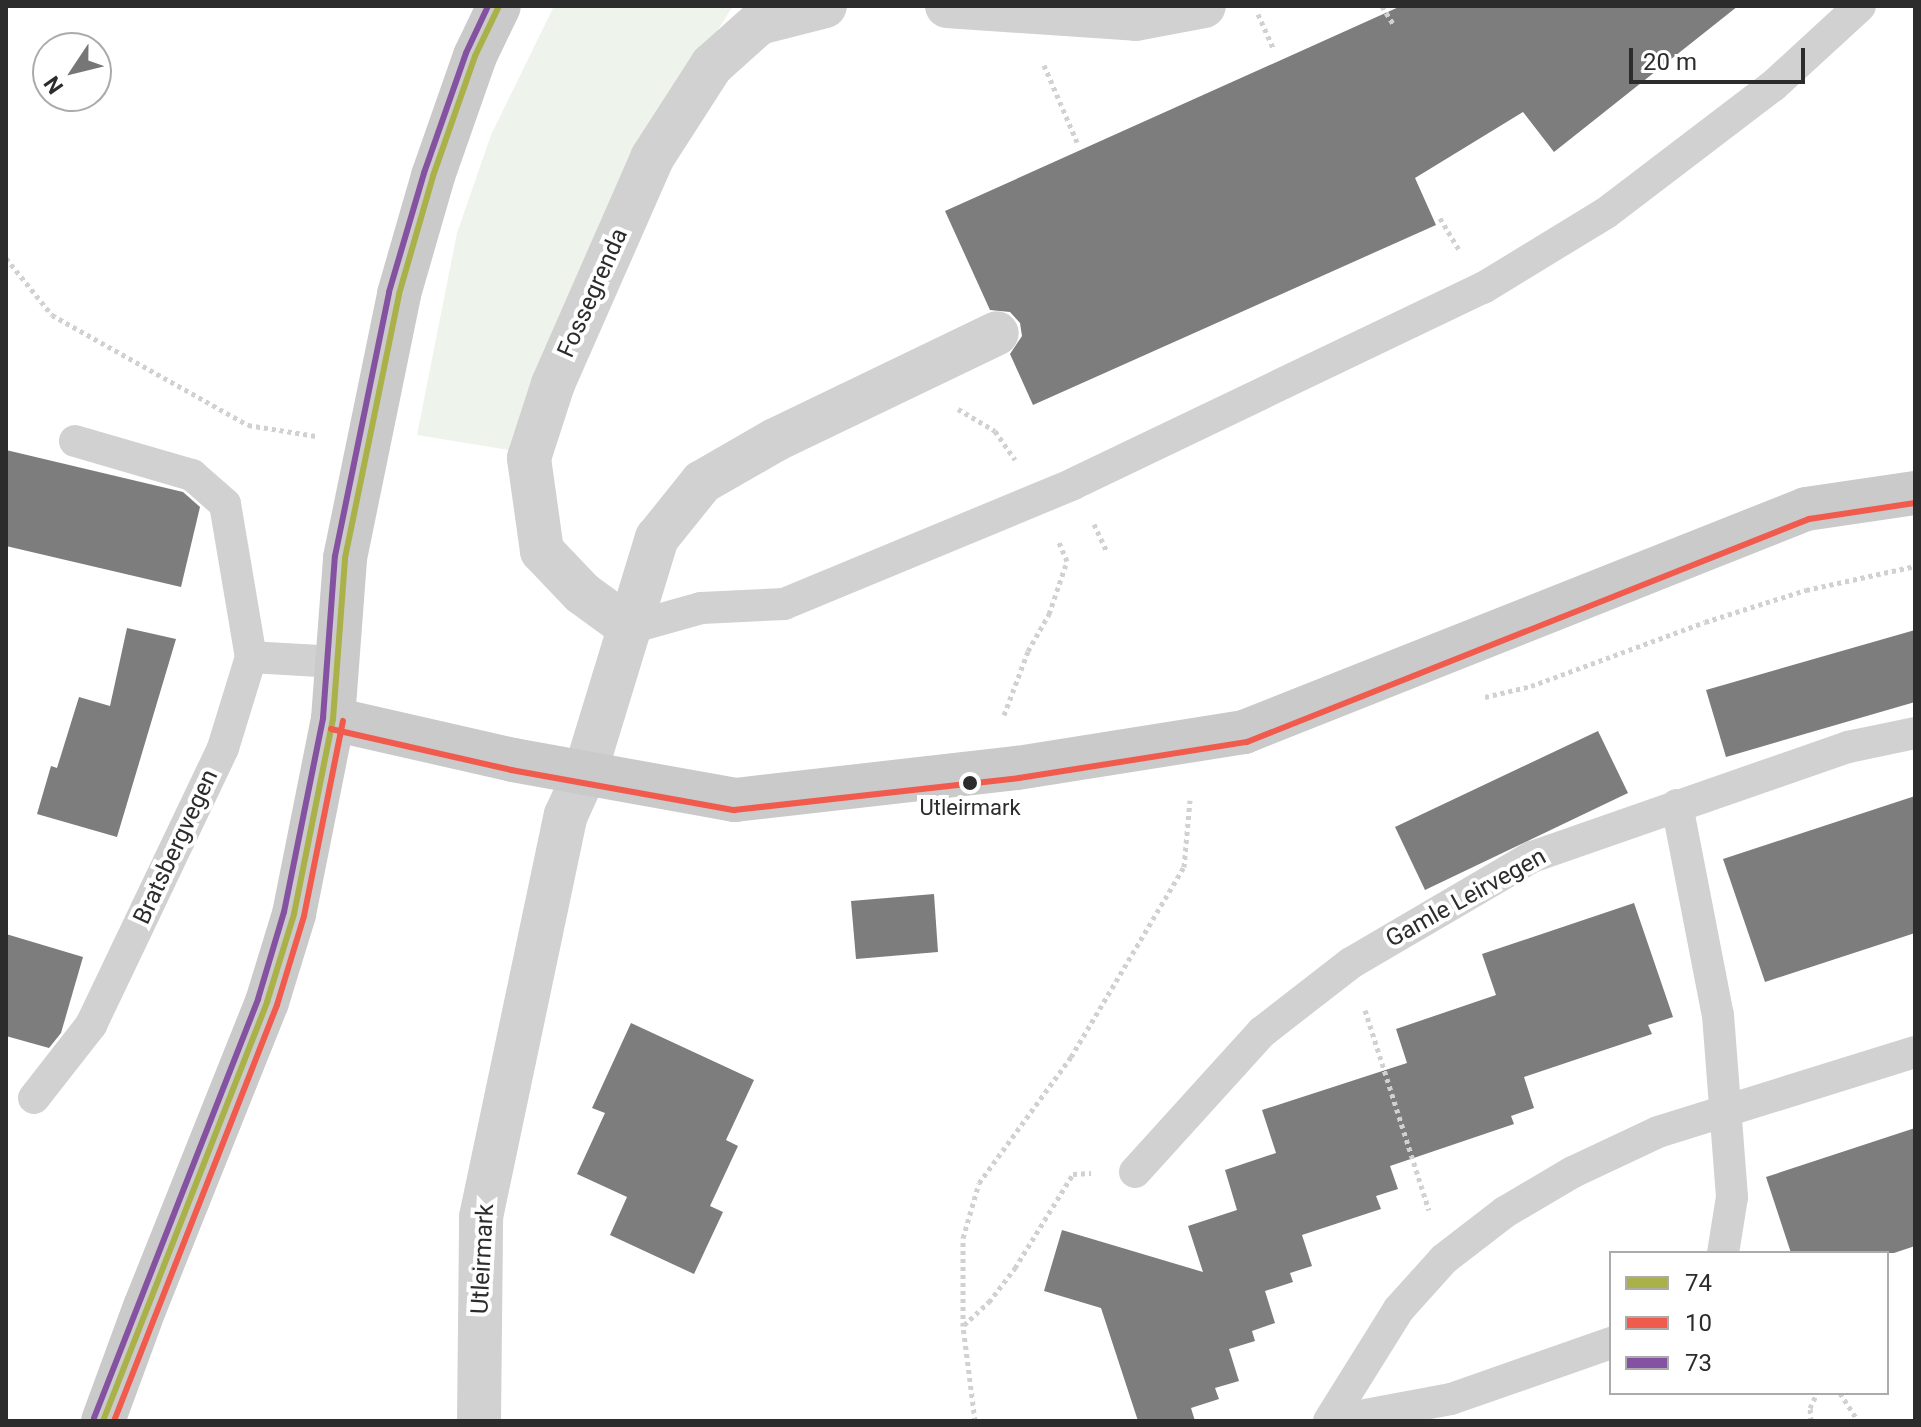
<!DOCTYPE html>
<style>
body{margin:0}
#map{position:relative;width:1921px;height:1427px;overflow:hidden;background:#fff;font-family:Roboto,sans-serif}
div>[style]{position:absolute}
.green>*{inset:0;background:#eef3eb}
.building>*{inset:0;background:#7d7d7d}
.path>*{height:5px;margin-top:-2.5px;transform-origin:0;background:repeating-linear-gradient(90deg,#d1d1d1 0 4px,transparent 0 8px)}
.lane>*{height:32px;margin:-16px;padding:0 16px;transform-origin:16px;border-radius:16px;background:#d1d1d1}
.street>*{height:44px;margin:-22px;padding:0 22px;transform-origin:22px;border-radius:22px;background:#d1d1d1}
.secondary>*{height:44px;margin:-22px;padding:0 22px;transform-origin:22px;border-radius:22px;background:#cacaca}
.bus-1>*{height:6px;margin:-3px;padding:0 3px;transform-origin:3px;border-radius:3px;background:#aab148}
.bus-2>*{height:6px;margin:-3px;padding:0 3px;transform-origin:3px;border-radius:3px;background:#f15b4e}
.bus-3>*{height:6px;margin:-3px;padding:0 3px;transform-origin:3px;border-radius:3px;background:#8552a1}
.dots>*{width:22px;height:22px;translate:-50% -50%;box-sizing:border-box;border:4px solid #fff;border-radius:50%}
span{translate:-50% -50%;white-space:nowrap;text-align:center;line-height:1.15;-webkit-text-stroke:8px #fff;paint-order:stroke}
.bus-label{font-size:22px;color:#2c2c2c}
.street-label{font-size:24px;color:#2c2c2c}
.frame{position:absolute;inset:0;border:8px solid #2c2c2c;pointer-events:none}
.legend{position:absolute;left:1609px;top:1251px;width:280px;height:144px;box-sizing:border-box;background:#fff;border:2px solid #ababab;margin:0;padding:10px 14px;list-style:none;font-size:24px;color:#2c2c2c}
.legend li{display:flex;align-items:center;gap:16px;height:40px}
.legend b{width:40px;border:2px solid #ababab}
.north{position:absolute;left:32px;top:32px;width:80px;height:80px;box-sizing:border-box;background:#fff;border:2px solid #ababab;border-radius:50%;rotate:235deg;font-size:22px;font-weight:700;line-height:32px;text-align:center;color:#2c2c2c}
.north::after{content:'';display:block;margin:auto;width:28px;height:36px;background:#767676;clip-path:polygon(50% 0,100% 100%,50% 72%,0 100%)}
.scale{position:absolute;left:1629px;top:48px;width:176px;height:36px;box-sizing:border-box;border:4px solid #2c2c2c;border-top:0;padding-left:10px;font-size:24px;line-height:28px;white-space:nowrap;color:#2c2c2c;-webkit-text-stroke:6px #fff;paint-order:stroke}
</style>
<div id="map">
<div class="green">
<i style="clip-path:polygon(554px 6px,733px 6px,620px 185px,509px 450px,417px 435px,457px 233px,491px 135px)"></i>
</div>
<div class="building">
<i style="clip-path:polygon(1401px 6px,1738px 6px,1554px 152px,1523px 112px,1415px 178px,1436px 225px,1033px 405px,1010px 354px,1022px 336px,1020px 323px,1010px 312px,990px 310px,945px 211px)"></i>
<i style="clip-path:polygon(6px 450px,183px 492px,200px 507px,181px 587px,6px 546px)"></i>
<i style="clip-path:polygon(127px 628px,176px 639px,117px 837px,37px 814px,51px 766px,57px 768px,79px 697px,110px 706px)"></i>
<i style="clip-path:polygon(1915px 630px,1915px 702px,1726px 757px,1706px 690px)"></i>
<i style="clip-path:polygon(1598px 731px,1628px 793px,1425px 890px,1395px 827px)"></i>
<i style="clip-path:polygon(1915px 796px,1915px 933px,1765px 982px,1723px 859px)"></i>
<i style="clip-path:polygon(934px 894px,938px 952px,856px 959px,851px 901px)"></i>
<i style="clip-path:polygon(1634px 903px,1673px 1017px,1648px 1025px,1652px 1034px,1524px 1077px,1534px 1108px,1511px 1116px,1514px 1124px,1390px 1166px,1398px 1189px,1376px 1196px,1381px 1209px,1302px 1235px,1312px 1266px,1290px 1273px,1293px 1282px,1265px 1291px,1275px 1323px,1252px 1331px,1255px 1341px,1229px 1349px,1239px 1381px,1215px 1388px,1219px 1399px,1191px 1408px,1195px 1421px,1138px 1421px,1101px 1308px,1044px 1291px,1062px 1230px,1203px 1272px,1188px 1226px,1237px 1210px,1225px 1170px,1276px 1153px,1262px 1110px,1407px 1063px,1396px 1029px,1496px 995px,1482px 954px)"></i>
<i style="clip-path:polygon(6px 934px,83px 957px,61px 1033px,49px 1048px,6px 1036px)"></i>
<i style="clip-path:polygon(631px 1023px,754px 1080px,726px 1140px,738px 1146px,710px 1206px,723px 1212px,694px 1274px,610px 1235px,627px 1197px,577px 1174px,605px 1113px,592px 1108px)"></i>
<i style="clip-path:polygon(1915px 1128px,1915px 1246px,1894px 1253px,1791px 1253px,1766px 1177px)"></i>
</div>
<div class="path">
<i style="left:1382px;top:6px;width:22px;rotate:58deg"></i>
<i style="left:1258px;top:14px;width:39px;rotate:66deg"></i>
<i style="left:1044px;top:65px;width:84px;rotate:66.8deg"></i>
<i style="left:1440px;top:218px;width:37px;rotate:59deg"></i>
<i style="left:6px;top:258px;width:73px;rotate:51.1deg"></i>
<i style="left:52px;top:315px;width:225px;rotate:29.3deg"></i>
<i style="left:248px;top:425px;width:69px;rotate:9.2deg"></i>
<i style="left:958px;top:409px;width:43px;rotate:30.7deg"></i>
<i style="left:995px;top:431px;width:35px;rotate:55deg"></i>
<i style="left:1094px;top:524px;width:31px;rotate:65deg"></i>
<i style="left:1485px;top:697px;width:47px;rotate:-13.4deg"></i>
<i style="left:1531px;top:686px;width:185px;rotate:-20.2deg"></i>
<i style="left:1705px;top:622px;width:106px;rotate:-17.6deg"></i>
<i style="left:1806px;top:590px;width:112px;rotate:-12.4deg"></i>
<i style="left:1004px;top:715px;width:68px;rotate:-69.4deg"></i>
<i style="left:1028px;top:651px;width:43px;rotate:-60.4deg"></i>
<i style="left:1049px;top:614px;width:56px;rotate:-71.2deg"></i>
<i style="left:1067px;top:561px;width:21px;rotate:-113deg"></i>
<i style="left:1365px;top:1010px;width:210px;rotate:72.3deg"></i>
<i style="left:964px;top:1325px;width:34px;rotate:-43deg"></i>
<i style="left:989px;top:1302px;width:43px;rotate:-52.6deg"></i>
<i style="left:1015px;top:1268px;width:110px;rotate:-58.3deg"></i>
<i style="left:1073px;top:1174px;width:18px;rotate:-3deg"></i>
<i style="left:1840px;top:1393px;width:33px;rotate:57deg"></i>
<i style="left:975px;top:1421px;width:96px;rotate:-97.2deg"></i>
<i style="left:963px;top:1326px;width:88px;rotate:-90deg"></i>
<i style="left:963px;top:1238px;width:57px;rotate:-73.8deg"></i>
<i style="left:979px;top:1183px;width:156px;rotate:-53.9deg"></i>
<i style="left:1071px;top:1057px;width:221px;rotate:-59.3deg"></i>
<i style="left:1184px;top:867px;width:67px;rotate:-84.9deg"></i>
<i style="left:1811px;top:1421px;width:13px;rotate:-94deg"></i>
<i style="left:1810px;top:1408px;width:17px;rotate:-65deg"></i>
</div>
<div class="lane">
<i style="left:75px;top:441px;width:122px;rotate:16.2deg"></i>
<i style="left:192px;top:475px;width:44px;rotate:41.3deg"></i>
<i style="left:225px;top:504px;width:155px;rotate:80.4deg"></i>
<i style="left:630px;top:628px;width:74px;rotate:-15.7deg"></i>
<i style="left:701px;top:608px;width:83px;rotate:-2.8deg"></i>
<i style="left:784px;top:604px;width:313px;rotate:-22.5deg"></i>
<i style="left:1073px;top:484px;width:454px;rotate:-25.6deg"></i>
<i style="left:1483px;top:288px;width:144px;rotate:-31.4deg"></i>
<i style="left:1606px;top:213px;width:210px;rotate:-37.3deg"></i>
<i style="left:1773px;top:86px;width:118px;rotate:-42.6deg"></i>
<i style="left:1677px;top:805px;width:214px;rotate:79deg"></i>
<i style="left:1718px;top:1015px;width:183px;rotate:85.6deg"></i>
<i style="left:1732px;top:1197px;width:57px;rotate:99.1deg"></i>
<i style="left:34px;top:1098px;width:93px;rotate:-52deg"></i>
<i style="left:91px;top:1025px;width:307px;rotate:-64.5deg"></i>
<i style="left:223px;top:748px;width:95px;rotate:-72.9deg"></i>
<i style="left:251px;top:657px;width:86px;rotate:3.3deg"></i>
<i style="left:1135px;top:1172px;width:189px;rotate:-47.8deg"></i>
<i style="left:1262px;top:1032px;width:113px;rotate:-37.8deg"></i>
<i style="left:1351px;top:963px;width:210px;rotate:-30.4deg"></i>
<i style="left:1532px;top:857px;width:335px;rotate:-19.2deg"></i>
<i style="left:1848px;top:747px;width:68px;rotate:-11.8deg"></i>
<i style="left:1329px;top:1421px;width:132px;rotate:-58deg"></i>
<i style="left:1399px;top:1309px;width:67px;rotate:-48deg"></i>
<i style="left:1444px;top:1259px;width:77px;rotate:-37.6deg"></i>
<i style="left:1505px;top:1212px;width:79px;rotate:-30.5deg"></i>
<i style="left:1573px;top:1172px;width:94px;rotate:-25.2deg"></i>
<i style="left:1658px;top:1132px;width:269px;rotate:-17.3deg"></i>
<i style="left:1333px;top:1421px;width:120px;rotate:-10.6deg"></i>
<i style="left:1451px;top:1399px;width:170px;rotate:-19.3deg"></i>
</div>
<div class="street">
<i style="left:947px;top:6px;width:189px;rotate:3.9deg"></i>
<i style="left:1136px;top:19px;width:69px;rotate:-10.8deg"></i>
<i style="left:630px;top:628px;width:59px;rotate:-143.9deg"></i>
<i style="left:582px;top:593px;width:58px;rotate:-133.6deg"></i>
<i style="left:542px;top:551px;width:94px;rotate:-98deg"></i>
<i style="left:529px;top:458px;width:78px;rotate:-72deg"></i>
<i style="left:553px;top:384px;width:247px;rotate:-66.3deg"></i>
<i style="left:652px;top:158px;width:111px;rotate:-57.2deg"></i>
<i style="left:712px;top:65px;width:63px;rotate:-41.8deg"></i>
<i style="left:759px;top:23px;width:68px;rotate:-14.4deg"></i>
<i style="left:479px;top:1421px;width:204px;rotate:-89.4deg"></i>
<i style="left:481px;top:1217px;width:411px;rotate:-78.1deg"></i>
<i style="left:566px;top:815px;width:46px;rotate:-65.7deg"></i>
<i style="left:585px;top:773px;width:246px;rotate:-73deg"></i>
<i style="left:657px;top:538px;width:72px;rotate:-51.2deg"></i>
<i style="left:702px;top:482px;width:84px;rotate:-29.9deg"></i>
<i style="left:775px;top:440px;width:246px;rotate:-25.7deg"></i>
</div>
<div class="secondary">
<i style="left:333px;top:719px;width:185px;rotate:12.8deg"></i>
<i style="left:513px;top:760px;width:226px;rotate:10.2deg"></i>
<i style="left:735px;top:800px;width:284px;rotate:-6.5deg"></i>
<i style="left:1017px;top:768px;width:230px;rotate:-9deg"></i>
<i style="left:1244px;top:732px;width:605px;rotate:-21.64deg"></i>
<i style="left:1806px;top:509px;width:110px;rotate:-8.4deg"></i>
<i style="left:103px;top:1421px;width:121px;rotate:-69.8deg"></i>
<i style="left:145px;top:1307px;width:328px;rotate:-68.2deg"></i>
<i style="left:267px;top:1002px;width:92px;rotate:-72.9deg"></i>
<i style="left:294px;top:914px;width:199px;rotate:-78.7deg"></i>
<i style="left:333px;top:719px;width:161px;rotate:-85.7deg"></i>
<i style="left:345px;top:558px;width:269px;rotate:-78.4deg"></i>
<i style="left:399px;top:294px;width:123px;rotate:-73.9deg"></i>
<i style="left:433px;top:176px;width:127px;rotate:-70.7deg"></i>
<i style="left:475px;top:56px;width:55px;rotate:-64.4deg"></i>
</div>
<div class="bus-1">
<i style="left:103px;top:1421px;width:450px;rotate:-68.6deg"></i>
<i style="left:267px;top:1002px;width:92px;rotate:-72.9deg"></i>
<i style="left:294px;top:914px;width:199px;rotate:-78.7deg"></i>
<i style="left:333px;top:719px;width:161px;rotate:-85.7deg"></i>
<i style="left:345px;top:558px;width:269px;rotate:-78.4deg"></i>
<i style="left:399px;top:294px;width:123px;rotate:-73.9deg"></i>
<i style="left:433px;top:176px;width:127px;rotate:-70.7deg"></i>
<i style="left:475px;top:56px;width:55px;rotate:-64.4deg"></i>
</div>
<div class="bus-2">
<i style="left:331px;top:729px;width:185px;rotate:12.8deg"></i>
<i style="left:511px;top:770px;width:227px;rotate:10.2deg"></i>
<i style="left:734px;top:810px;width:287px;rotate:-6.4deg"></i>
<i style="left:1019px;top:778px;width:231px;rotate:-9deg"></i>
<i style="left:1247px;top:742px;width:605px;rotate:-21.64deg"></i>
<i style="left:1809px;top:519px;width:107px;rotate:-8.6deg"></i>
<i style="left:114px;top:1421px;width:447px;rotate:-68.6deg"></i>
<i style="left:277px;top:1005px;width:93px;rotate:-73.1deg"></i>
<i style="left:304px;top:916px;width:199px;rotate:-78.7deg"></i>
</div>
<div class="bus-3">
<i style="left:94px;top:1418px;width:450px;rotate:-68.6deg"></i>
<i style="left:258px;top:999px;width:91px;rotate:-73.4deg"></i>
<i style="left:284px;top:912px;width:198px;rotate:-78.6deg"></i>
<i style="left:323px;top:718px;width:162px;rotate:-85.8deg"></i>
<i style="left:335px;top:556px;width:269px;rotate:-78.4deg"></i>
<i style="left:389px;top:292px;width:124px;rotate:-73.6deg"></i>
<i style="left:424px;top:173px;width:127px;rotate:-70.7deg"></i>
<i style="left:466px;top:53px;width:52px;rotate:-64.9deg"></i>
</div>
<div class="dots">
<i style="left:970px;top:783px;background:#2c2c2c"></i>
</div>
<div class="bus-label">
<span style="left:970px;top:808px">Utleirmark</span>
</div>
<div class="street-label">
<span style="left:593px;top:293px;rotate:-66deg">Fossegrenda</span>
<span style="left:176px;top:847px;rotate:-65deg">Bratsbergvegen</span>
<span style="left:1466px;top:898px;rotate:-29deg">Gamle Leirvegen</span>
<span style="left:483px;top:1259px;rotate:-87deg">Utleirmark</span>
</div>
<div class="frame"></div>
<ul class="legend">
<li><b style="height:10px;background:#aab148"></b>74</li>
<li><b style="height:10px;background:#f15b4e"></b>10</li>
<li><b style="height:10px;background:#8552a1"></b>73</li>
</ul>
<div class="north">N</div>
<div class="scale">20 m</div>
</div>
